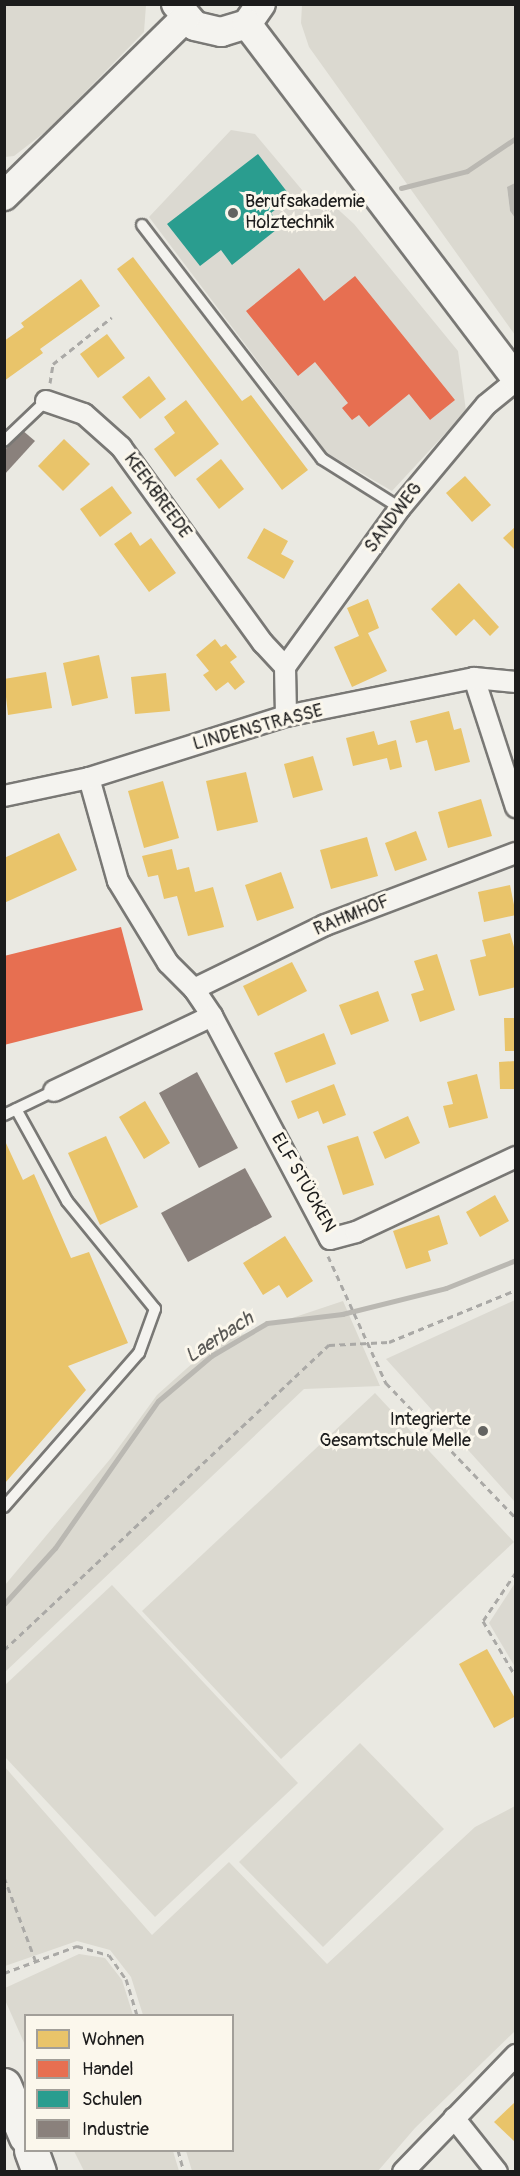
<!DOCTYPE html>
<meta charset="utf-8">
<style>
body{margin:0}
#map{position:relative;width:520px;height:2176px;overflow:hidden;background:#eae9e2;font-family:Pangolin,sans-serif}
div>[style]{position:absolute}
.built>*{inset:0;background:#dbd9d1}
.green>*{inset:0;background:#dbd9d0}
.water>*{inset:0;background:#bab8b2}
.homes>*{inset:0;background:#e9c46a}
.shops>*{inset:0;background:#e76f51}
.schools>*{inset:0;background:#2a9d8f}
.industry>*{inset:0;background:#8a817c}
.stream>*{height:5px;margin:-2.5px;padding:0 2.5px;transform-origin:2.5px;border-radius:2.5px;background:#bab8b2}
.path>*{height:3px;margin-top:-1.5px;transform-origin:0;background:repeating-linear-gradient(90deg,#aaa9a6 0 6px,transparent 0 10.5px)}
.roads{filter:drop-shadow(2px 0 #797875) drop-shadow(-2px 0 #797875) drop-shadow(0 2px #797875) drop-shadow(0 -2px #797875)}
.service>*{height:10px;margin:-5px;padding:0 5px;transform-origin:5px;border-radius:5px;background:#f4f3ef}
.minor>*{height:20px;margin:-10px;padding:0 10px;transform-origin:10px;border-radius:10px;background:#f4f3ef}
.secondary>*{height:28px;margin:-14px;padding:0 14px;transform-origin:14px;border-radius:14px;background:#f4f3ef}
.motorway>*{height:33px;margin:-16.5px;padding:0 16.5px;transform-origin:16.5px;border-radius:16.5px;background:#f4f3ef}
.dots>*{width:16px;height:16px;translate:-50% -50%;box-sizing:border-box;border:3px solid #fbf7ec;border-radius:50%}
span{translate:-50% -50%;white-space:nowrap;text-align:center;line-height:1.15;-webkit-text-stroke:6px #fbf7ec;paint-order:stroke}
.poi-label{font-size:18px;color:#1c1c1c}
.left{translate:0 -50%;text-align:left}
.right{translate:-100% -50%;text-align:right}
.street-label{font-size:18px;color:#1c1c1c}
.water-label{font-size:20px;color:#5a5956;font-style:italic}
.frame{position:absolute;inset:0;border:6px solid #1c1c1c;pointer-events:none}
.legend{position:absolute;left:24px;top:2014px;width:210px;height:138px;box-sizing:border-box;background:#fbf7ec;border:2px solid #a29f99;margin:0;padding:8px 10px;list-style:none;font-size:18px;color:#1c1c1c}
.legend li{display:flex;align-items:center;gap:12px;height:30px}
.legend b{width:30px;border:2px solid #a29f99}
</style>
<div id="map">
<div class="built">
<i style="clip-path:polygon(231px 130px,255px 134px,318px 209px,330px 202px,354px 224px,458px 351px,466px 411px,392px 491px,327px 453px,149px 217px)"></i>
<i style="clip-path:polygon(515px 1300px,515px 1502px,386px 1359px)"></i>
<i style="clip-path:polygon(515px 1583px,515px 1667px,489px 1623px)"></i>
</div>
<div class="green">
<i style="clip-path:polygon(4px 5px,146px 5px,144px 32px,49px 129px,14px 156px,5px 157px)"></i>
<i style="clip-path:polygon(302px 5px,515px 5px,516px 183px,507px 188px,510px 211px,515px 218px,515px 335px,309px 47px,301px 23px)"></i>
<i style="clip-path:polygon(343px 1301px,380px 1386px,304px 1389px,5px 1672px,5px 1585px,111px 1458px,157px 1395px,214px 1344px)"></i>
<i style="clip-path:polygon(375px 1393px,514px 1542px,281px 1759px,142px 1611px)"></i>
<i style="clip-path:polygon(112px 1585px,298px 1783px,155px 1917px,5px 1757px,5px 1685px)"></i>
<i style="clip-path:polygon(360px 1743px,444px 1829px,323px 1947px,239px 1862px)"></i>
<i style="clip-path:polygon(4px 1766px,152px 1935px,229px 1862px,327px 1964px,475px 1827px,515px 1806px,515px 2031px,415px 2128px,378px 2171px,192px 2171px,186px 2151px,232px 2150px,232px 2016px,143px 2015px,131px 1977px,110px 1950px,77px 1941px,5px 1966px)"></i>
<i style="clip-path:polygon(79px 1954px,105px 1958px,122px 1980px,133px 2015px,26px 2016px,25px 2045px,5px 2000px,5px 1988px)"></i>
<i style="clip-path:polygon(74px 2151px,173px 2151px,179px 2171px,84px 2171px)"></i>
</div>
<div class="water">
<i style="clip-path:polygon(515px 183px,515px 218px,510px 211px,507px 187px)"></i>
</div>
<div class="homes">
<i style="clip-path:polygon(133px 257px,242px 401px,251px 395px,308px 470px,282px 490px,117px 269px)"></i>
<i style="clip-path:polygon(81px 279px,100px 306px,40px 349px,43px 353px,4px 381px,4px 341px,24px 327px,21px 323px)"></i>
<i style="clip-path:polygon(107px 334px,125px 358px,98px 378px,80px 354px)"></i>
<i style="clip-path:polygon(149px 376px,166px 399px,140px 419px,122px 397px)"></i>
<i style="clip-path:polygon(186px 400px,219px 444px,175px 477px,154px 449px,175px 433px,164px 417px)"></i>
<i style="clip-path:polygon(64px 439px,90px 464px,63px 491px,38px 466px)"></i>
<i style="clip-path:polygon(221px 459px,244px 489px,219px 509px,196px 479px)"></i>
<i style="clip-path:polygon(465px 476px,491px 505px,472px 522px,446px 493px)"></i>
<i style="clip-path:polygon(112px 486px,132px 513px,100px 537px,80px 509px)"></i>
<i style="clip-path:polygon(516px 526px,516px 551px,503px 538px)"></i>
<i style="clip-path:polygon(264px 528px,288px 541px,281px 554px,294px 561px,284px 579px,247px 558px)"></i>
<i style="clip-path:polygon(131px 532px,140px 546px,151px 538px,176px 573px,149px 592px,114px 544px)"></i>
<i style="clip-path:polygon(459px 583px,499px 627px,490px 636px,474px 619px,456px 636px,431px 609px)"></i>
<i style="clip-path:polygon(368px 599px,379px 628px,368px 633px,387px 671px,352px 687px,334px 647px,359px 636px,347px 608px)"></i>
<i style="clip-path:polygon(215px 639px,221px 647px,226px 644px,237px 657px,230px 662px,245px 682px,235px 690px,228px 682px,216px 691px,203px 675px,209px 671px,196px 655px)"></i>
<i style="clip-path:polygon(99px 655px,108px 698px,72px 706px,63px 663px)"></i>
<i style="clip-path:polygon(46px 672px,52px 708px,8px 715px,4px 679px)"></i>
<i style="clip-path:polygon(166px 673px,170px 711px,135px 714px,131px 677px)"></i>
<i style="clip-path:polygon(449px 711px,454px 730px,461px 728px,470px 762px,435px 771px,427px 740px,416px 743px,410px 721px)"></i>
<i style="clip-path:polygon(374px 731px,378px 745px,396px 740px,402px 767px,390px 770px,387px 758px,353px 766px,346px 738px)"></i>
<i style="clip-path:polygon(313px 756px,323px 790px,293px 798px,284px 764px)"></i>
<i style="clip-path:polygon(246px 772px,258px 822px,217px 831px,206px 781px)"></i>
<i style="clip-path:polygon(163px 781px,179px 838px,144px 848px,128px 791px)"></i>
<i style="clip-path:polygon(481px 799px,492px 836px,448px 848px,438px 812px)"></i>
<i style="clip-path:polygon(416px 831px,427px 860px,395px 871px,385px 843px)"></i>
<i style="clip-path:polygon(59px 833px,77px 870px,4px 903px,4px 858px)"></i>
<i style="clip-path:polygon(367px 837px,378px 876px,331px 889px,320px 850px)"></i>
<i style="clip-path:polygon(172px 849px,177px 870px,189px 867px,195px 892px,213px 887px,224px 927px,188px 936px,177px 896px,164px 899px,158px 875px,148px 877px,142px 856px)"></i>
<i style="clip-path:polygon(281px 872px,294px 908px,257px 921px,245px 885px)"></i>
<i style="clip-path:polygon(510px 885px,516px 915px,484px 922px,478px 892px)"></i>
<i style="clip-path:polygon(510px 933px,516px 954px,516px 987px,479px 996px,470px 960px,486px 956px,482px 940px)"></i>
<i style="clip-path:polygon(437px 954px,455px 1010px,420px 1022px,411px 994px,424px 990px,414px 961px)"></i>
<i style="clip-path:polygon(292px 962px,307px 991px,258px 1016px,243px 986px)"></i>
<i style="clip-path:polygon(378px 991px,389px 1021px,351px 1035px,339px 1005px)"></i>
<i style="clip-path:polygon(504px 1018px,516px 1018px,516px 1051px,505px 1051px)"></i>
<i style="clip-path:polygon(324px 1033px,336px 1064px,286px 1083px,274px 1053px)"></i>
<i style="clip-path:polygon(516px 1061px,516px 1089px,500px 1089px,499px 1062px)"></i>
<i style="clip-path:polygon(477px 1074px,488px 1118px,449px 1128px,443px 1106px,453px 1104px,447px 1082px)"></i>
<i style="clip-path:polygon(334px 1084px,346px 1115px,323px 1124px,318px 1111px,298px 1119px,291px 1101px)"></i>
<i style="clip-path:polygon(145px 1101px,170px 1143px,144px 1159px,119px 1117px)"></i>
<i style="clip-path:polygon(408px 1116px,420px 1143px,385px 1159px,373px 1132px)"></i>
<i style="clip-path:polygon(106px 1136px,138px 1207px,100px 1225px,68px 1153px)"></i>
<i style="clip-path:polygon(358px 1136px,374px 1185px,343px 1195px,327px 1146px)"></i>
<i style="clip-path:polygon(5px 1141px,23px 1180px,34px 1174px,71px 1258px,89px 1252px,128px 1343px,68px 1366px,86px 1390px,5px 1483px)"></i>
<i style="clip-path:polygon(495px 1195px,509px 1221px,480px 1237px,466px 1212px)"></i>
<i style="clip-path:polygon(439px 1215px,448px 1244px,428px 1251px,431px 1261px,406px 1269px,393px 1231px)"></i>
<i style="clip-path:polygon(285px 1236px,313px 1281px,287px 1298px,279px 1285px,263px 1295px,243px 1263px)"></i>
<i style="clip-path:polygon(487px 1649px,516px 1700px,516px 1716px,494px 1728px,459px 1664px)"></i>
<i style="clip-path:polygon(516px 2101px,516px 2143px,494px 2122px)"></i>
</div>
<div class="shops">
<i style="clip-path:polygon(299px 268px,324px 301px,355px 276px,455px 400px,430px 420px,409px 394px,369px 427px,359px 415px,352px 420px,342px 408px,348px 403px,315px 362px,298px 376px,246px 311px)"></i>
<i style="clip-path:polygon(121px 927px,143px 1010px,4px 1045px,4px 956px)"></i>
</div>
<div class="schools">
<i style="clip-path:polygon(258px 154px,291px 197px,271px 213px,281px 226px,232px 265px,221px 250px,200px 266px,167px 224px)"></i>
</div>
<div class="industry">
<i style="clip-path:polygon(22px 430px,35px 441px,4px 475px,4px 451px)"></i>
<i style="clip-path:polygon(197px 1072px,238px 1148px,199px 1168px,159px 1093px)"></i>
<i style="clip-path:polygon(245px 1168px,272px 1217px,188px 1262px,161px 1213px)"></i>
</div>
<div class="stream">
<i style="left:401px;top:188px;width:68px;rotate:-14.4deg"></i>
<i style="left:467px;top:171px;width:59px;rotate:-34deg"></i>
<i style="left:4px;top:1604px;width:76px;rotate:-47.7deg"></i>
<i style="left:55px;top:1548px;width:179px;rotate:-55deg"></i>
<i style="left:158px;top:1401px;width:70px;rotate:-40.3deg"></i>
<i style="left:211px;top:1356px;width:65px;rotate:-30.5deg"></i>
<i style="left:267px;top:1323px;width:76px;rotate:-6.8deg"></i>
<i style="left:342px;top:1314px;width:107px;rotate:-14deg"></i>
<i style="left:446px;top:1288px;width:75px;rotate:-21.8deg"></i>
</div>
<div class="path">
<i style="left:50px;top:383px;width:19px;rotate:-81deg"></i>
<i style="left:53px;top:364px;width:75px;rotate:-38.5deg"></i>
<i style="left:328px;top:1256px;width:140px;rotate:65.5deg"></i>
<i style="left:386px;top:1383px;width:187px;rotate:46.1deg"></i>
<i style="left:516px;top:1572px;width:59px;rotate:124deg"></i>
<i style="left:483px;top:1621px;width:65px;rotate:59.5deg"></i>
<i style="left:4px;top:1650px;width:446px;rotate:-43.2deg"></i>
<i style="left:329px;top:1345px;width:60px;rotate:-2.9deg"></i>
<i style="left:389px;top:1342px;width:137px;rotate:-22.3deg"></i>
<i style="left:4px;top:1877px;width:91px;rotate:69.4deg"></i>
<i style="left:4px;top:1973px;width:78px;rotate:-20.3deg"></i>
<i style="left:77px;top:1946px;width:33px;rotate:16deg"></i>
<i style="left:109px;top:1955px;width:29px;rotate:55deg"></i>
<i style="left:126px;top:1979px;width:39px;rotate:73deg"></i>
<i style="left:178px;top:2150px;width:23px;rotate:75deg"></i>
</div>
<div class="roads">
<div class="service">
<i style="left:142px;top:225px;width:295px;rotate:52.4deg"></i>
<i style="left:322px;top:459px;width:92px;rotate:32.1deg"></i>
<i style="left:4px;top:441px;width:58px;rotate:-43.6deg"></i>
<i style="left:4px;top:1115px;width:55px;rotate:-25.6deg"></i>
<i style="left:4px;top:1507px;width:205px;rotate:-48.8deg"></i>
<i style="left:139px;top:1353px;width:47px;rotate:-70deg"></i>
<i style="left:155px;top:1309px;width:139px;rotate:-129.2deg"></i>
<i style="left:67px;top:1201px;width:105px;rotate:-119deg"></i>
</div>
<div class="minor">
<i style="left:46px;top:401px;width:40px;rotate:18.9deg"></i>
<i style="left:84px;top:414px;width:50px;rotate:41.7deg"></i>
<i style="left:121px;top:447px;width:242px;rotate:54.1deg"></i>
<i style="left:263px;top:643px;width:33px;rotate:47deg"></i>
<i style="left:285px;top:667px;width:49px;rotate:88.8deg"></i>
<i style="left:285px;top:667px;width:196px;rotate:-54.1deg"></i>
<i style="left:400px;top:508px;width:134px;rotate:-50.1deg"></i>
<i style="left:486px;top:405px;width:38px;rotate:-39deg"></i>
<i style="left:474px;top:678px;width:136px;rotate:72deg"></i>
<i style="left:89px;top:778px;width:107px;rotate:74.3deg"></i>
<i style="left:118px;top:881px;width:96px;rotate:58.6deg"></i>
<i style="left:168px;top:963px;width:37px;rotate:45deg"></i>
<i style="left:194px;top:989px;width:32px;rotate:56deg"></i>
<i style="left:212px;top:1016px;width:252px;rotate:62.1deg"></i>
<i style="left:330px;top:1239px;width:27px;rotate:-15deg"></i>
<i style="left:356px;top:1232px;width:177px;rotate:-25.1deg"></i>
<i style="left:4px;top:796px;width:87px;rotate:-12deg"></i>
<i style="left:89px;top:778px;width:207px;rotate:-17.5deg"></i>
<i style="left:286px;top:716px;width:192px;rotate:-11.4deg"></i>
<i style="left:474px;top:678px;width:42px;rotate:5.4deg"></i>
<i style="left:194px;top:989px;width:146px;rotate:-26deg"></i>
<i style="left:325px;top:925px;width:204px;rotate:-20.7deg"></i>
<i style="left:54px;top:1091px;width:175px;rotate:-25.4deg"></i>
<i style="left:454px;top:2118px;width:69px;rotate:51.5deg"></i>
<i style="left:403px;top:2172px;width:163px;rotate:-46deg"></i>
</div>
<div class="secondary">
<i style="left:176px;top:4px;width:29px;rotate:49deg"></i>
<i style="left:195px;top:26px;width:27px;rotate:13deg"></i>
<i style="left:221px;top:32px;width:27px;rotate:-17deg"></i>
<i style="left:247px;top:24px;width:24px;rotate:-55deg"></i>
<i style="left:247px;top:24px;width:445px;rotate:52.8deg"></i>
<i style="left:4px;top:196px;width:254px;rotate:-44.5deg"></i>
</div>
<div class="motorway">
<i style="left:4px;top:2085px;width:56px;rotate:67.1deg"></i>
<i style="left:31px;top:2150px;width:23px;rotate:70deg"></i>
</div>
</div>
<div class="dots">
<i style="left:233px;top:213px;background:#646461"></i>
<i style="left:483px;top:1431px;background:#646461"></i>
</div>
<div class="poi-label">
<span class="left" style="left:245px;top:213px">Berufsakademie<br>Holztechnik</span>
<span class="right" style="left:471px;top:1431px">Integrierte<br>Gesamtschule Melle</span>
</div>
<div class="street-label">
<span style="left:157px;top:496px;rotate:54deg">KEEKBREEDE</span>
<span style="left:394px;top:518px;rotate:-53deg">SANDWEG</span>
<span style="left:258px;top:728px;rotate:-15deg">LINDENSTRASSE</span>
<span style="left:352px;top:916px;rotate:-22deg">RAHMHOF</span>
<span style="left:303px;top:1183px;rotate:60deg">ELF STÜCKEN</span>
</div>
<div class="water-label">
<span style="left:219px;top:1337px;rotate:-33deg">Laerbach</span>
</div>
<div class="frame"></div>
<ul class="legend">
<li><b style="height:16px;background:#e9c46a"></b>Wohnen</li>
<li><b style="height:16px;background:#e76f51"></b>Handel</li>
<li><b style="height:16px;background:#2a9d8f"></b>Schulen</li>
<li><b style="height:16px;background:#8a817c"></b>Industrie</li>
</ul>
</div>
